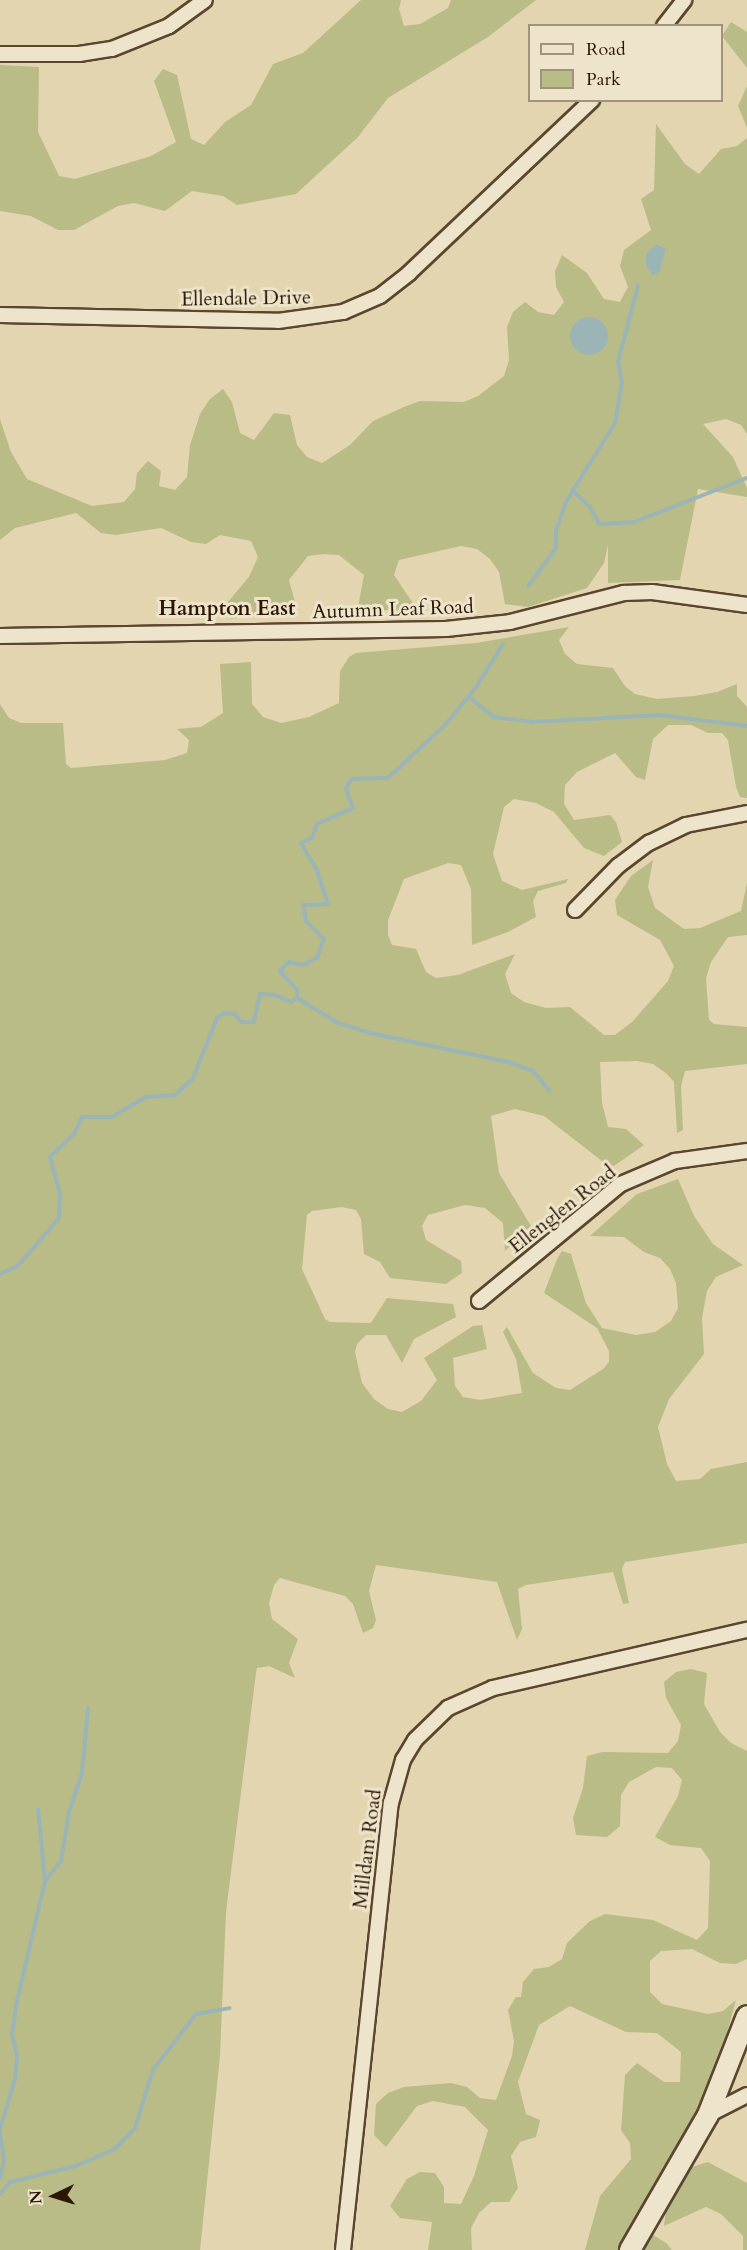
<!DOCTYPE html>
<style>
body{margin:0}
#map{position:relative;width:747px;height:2250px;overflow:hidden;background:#e3d5af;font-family:Cardo,serif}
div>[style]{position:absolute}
.green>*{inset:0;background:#b9bc87}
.water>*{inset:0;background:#9bb5b7}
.round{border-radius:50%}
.stream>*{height:4px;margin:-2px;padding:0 2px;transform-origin:2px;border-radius:2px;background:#9bb5b7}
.roads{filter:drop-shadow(2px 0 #5a462f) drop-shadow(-2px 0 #5a462f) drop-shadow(0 2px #5a462f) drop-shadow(0 -2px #5a462f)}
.street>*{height:14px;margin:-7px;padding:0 7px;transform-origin:7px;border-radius:7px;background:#ede4cb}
.secondary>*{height:20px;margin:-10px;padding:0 10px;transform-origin:10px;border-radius:10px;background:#ede4cb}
span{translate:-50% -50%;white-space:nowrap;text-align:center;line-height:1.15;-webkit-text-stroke:6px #ede4cb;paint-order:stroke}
.street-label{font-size:20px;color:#2c1604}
.neighbourhood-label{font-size:21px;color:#2c1604;font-weight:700}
.legend{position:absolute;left:528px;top:24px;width:195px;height:78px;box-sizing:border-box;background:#ede4cb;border:2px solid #a0927b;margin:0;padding:8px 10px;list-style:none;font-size:18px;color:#2c1604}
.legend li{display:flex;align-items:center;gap:12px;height:30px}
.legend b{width:30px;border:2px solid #a0927b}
.north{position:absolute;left:24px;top:2166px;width:60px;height:60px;-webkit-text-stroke:4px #ede4cb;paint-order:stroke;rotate:266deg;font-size:16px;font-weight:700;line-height:24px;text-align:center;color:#2c1604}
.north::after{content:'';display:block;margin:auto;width:21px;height:27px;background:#2c1604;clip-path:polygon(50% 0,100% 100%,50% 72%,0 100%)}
</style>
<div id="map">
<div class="green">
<i style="clip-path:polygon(361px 0,401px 0,399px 9px,404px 26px,420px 24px,448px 8px,451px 0,536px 0,488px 37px,388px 98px,358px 137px,296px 194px,237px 205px,223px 196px,192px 191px,165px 211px,134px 203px,118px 206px,74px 230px,58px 230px,31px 216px,0 211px,0 65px,39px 67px,38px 132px,59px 176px,75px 179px,151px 156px,176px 142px,154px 81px,163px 69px,177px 75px,191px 139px,204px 145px,225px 122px,251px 105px,273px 64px,303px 53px)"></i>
<i style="clip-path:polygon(731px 22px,747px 32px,747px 68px,722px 36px)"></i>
<i style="clip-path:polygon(747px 86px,747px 128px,738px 106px)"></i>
<i style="clip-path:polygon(656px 124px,685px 164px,699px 174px,721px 149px,737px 146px,747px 138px,747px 434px,741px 425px,726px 419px,703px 424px,733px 457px,747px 488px,747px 497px,698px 489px,680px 580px,608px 583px,608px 545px,604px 563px,587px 588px,528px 607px,505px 604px,499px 572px,490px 559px,477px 549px,461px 546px,399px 560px,394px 575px,420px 614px,387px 610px,371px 613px,358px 607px,364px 575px,339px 555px,324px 554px,308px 556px,289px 580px,297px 610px,230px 619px,227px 603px,249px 577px,258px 557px,251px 541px,220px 535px,206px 544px,191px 542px,161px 528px,116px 535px,101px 533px,76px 513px,15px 528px,0 540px,0 419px,11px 452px,27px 479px,92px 506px,124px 502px,135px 489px,137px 473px,148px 461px,161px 471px,159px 486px,175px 490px,187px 477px,190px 445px,200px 414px,210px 399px,223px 389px,232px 402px,240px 433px,254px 440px,274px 413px,290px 415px,297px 445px,307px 457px,322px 463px,350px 445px,373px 421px,404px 407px,420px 401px,464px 402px,478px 396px,504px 376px,509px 360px,507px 327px,513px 312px,525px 302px,538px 312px,554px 315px,564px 302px,556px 287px,555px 271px,562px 255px,587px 273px,604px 299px,620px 302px,628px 287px,620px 266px,624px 250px,651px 230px,641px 199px,654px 190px)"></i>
<i style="clip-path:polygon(569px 627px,559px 640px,565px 654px,577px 664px,613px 668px,625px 686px,635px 694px,657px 699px,694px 696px,717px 692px,737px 684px,737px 696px,747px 707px,747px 798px,740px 797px,736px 787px,728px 740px,722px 733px,708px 733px,691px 725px,668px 725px,653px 739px,645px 780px,636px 777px,615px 753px,577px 772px,565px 785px,564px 804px,574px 820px,610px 815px,616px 822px,622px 842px,604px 856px,584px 848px,554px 812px,536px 803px,514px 799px,504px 807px,493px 854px,502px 881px,522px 890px,568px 879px,566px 883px,538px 891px,533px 901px,536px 917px,508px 932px,472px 945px,471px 889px,461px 865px,448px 863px,404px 879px,388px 920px,388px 935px,392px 945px,416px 949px,426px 972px,436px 978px,458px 975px,515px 954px,505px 974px,511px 993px,524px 1002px,546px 1008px,570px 1007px,604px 1035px,615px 1035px,632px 1022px,668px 981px,674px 966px,660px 940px,617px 915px,615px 900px,631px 876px,653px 860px,648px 887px,655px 908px,684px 929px,700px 928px,741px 911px,747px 883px,747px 935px,728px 937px,711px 962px,706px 978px,709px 1020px,714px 1024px,747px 1027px,747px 1064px,685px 1071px,681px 1086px,683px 1130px,677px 1133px,674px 1082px,667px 1074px,653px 1064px,637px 1061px,600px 1062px,602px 1103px,608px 1127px,626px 1129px,644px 1145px,611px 1168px,544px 1116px,515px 1109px,491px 1116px,499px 1173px,531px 1226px,505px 1251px,503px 1223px,485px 1208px,465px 1205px,428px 1215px,422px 1226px,426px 1240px,461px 1261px,462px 1273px,446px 1284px,390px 1278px,380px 1262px,364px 1254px,361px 1219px,356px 1210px,342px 1207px,312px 1211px,307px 1215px,302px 1269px,325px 1319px,330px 1322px,371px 1323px,387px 1298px,453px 1304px,456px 1317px,414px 1339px,402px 1363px,386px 1335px,366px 1335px,357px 1344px,355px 1352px,362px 1383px,374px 1399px,388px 1409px,402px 1412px,421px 1401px,437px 1380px,424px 1358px,473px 1326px,482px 1325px,487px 1349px,453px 1358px,455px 1386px,463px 1397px,480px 1400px,522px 1393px,516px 1359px,503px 1332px,507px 1327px,533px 1373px,556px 1388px,570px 1390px,603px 1369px,609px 1362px,609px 1351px,597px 1328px,544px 1293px,557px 1259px,562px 1251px,571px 1254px,586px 1303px,602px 1328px,636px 1335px,655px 1332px,671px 1321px,678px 1308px,676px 1283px,670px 1269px,660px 1258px,644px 1252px,624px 1237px,590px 1236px,637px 1194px,678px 1179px,694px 1216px,713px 1244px,743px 1265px,716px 1277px,707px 1291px,702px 1318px,704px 1354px,669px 1399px,658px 1427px,667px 1464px,676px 1481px,700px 1479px,711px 1469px,747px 1462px,747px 1543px,625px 1562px,622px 1569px,629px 1603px,623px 1604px,613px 1572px,526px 1585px,518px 1589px,522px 1629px,517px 1640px,497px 1582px,376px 1565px,369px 1591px,376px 1620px,373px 1628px,363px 1633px,353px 1604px,345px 1596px,280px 1578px,274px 1585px,269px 1603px,272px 1619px,298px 1639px,289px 1663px,295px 1678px,269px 1666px,257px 1668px,256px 1673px,226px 1912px,220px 2056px,200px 2250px,0 2250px,0 704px,9px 718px,21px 723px,63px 723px,66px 764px,71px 768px,165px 760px,187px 753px,189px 740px,177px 729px,201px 727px,223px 713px,220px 664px,251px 662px,252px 704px,263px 717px,281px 723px,309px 717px,339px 703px,340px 671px,349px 657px,356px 653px,476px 643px)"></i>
<i style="clip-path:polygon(691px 1669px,707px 1673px,704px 1704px,720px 1732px,731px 1743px,747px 1751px,747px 1959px,736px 1964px,720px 1963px,692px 1949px,661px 1951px,650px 1961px,650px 1992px,662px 2004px,708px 2014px,723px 2011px,736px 2000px,714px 2080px,668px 2179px,623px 2250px,585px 2250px,600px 2196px,631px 2159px,630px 2143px,621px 2130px,625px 2075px,637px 2063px,664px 2082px,680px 2082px,681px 2052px,657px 2033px,626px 2032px,570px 2006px,539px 2025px,518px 2082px,526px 2114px,540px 2120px,536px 2137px,520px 2142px,511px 2156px,518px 2188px,509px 2202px,491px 2202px,479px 2213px,471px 2228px,472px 2250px,428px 2250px,432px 2222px,400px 2218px,390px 2206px,407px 2179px,420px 2172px,435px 2173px,444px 2187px,444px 2203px,461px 2204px,474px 2176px,488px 2130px,465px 2107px,433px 2101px,417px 2106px,386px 2147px,374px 2135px,376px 2104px,388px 2093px,404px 2087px,451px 2083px,467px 2087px,480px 2098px,496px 2100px,512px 2056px,514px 2041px,508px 2010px,516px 1997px,521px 1997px,523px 1982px,534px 1969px,549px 1967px,562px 1959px,567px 1943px,590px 1921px,605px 1914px,653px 1920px,697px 1940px,708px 1928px,710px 1861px,701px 1848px,670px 1845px,655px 1837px,678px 1796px,682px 1780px,672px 1768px,656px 1767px,629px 1782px,621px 1795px,620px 1826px,607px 1837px,576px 1835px,573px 1818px,583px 1788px,587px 1756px,603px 1752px,668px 1753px,678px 1741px,681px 1725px,666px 1698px,664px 1682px,676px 1672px)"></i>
<i style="clip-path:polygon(708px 2162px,747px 2183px,747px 2250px,743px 2250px,743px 2236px,721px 2214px,706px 2207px,664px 2226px,666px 2210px,692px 2167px)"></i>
<i style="clip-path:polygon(653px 2235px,666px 2243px,672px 2250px,642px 2250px)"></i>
</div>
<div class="water">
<i style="clip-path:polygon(656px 244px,666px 249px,660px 271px,653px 276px,646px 265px,646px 254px)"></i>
<i class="round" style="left:570px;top:317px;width:38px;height:38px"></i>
</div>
<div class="stream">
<i style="left:572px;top:490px;width:25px;rotate:43deg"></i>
<i style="left:590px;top:507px;width:19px;rotate:62deg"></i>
<i style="left:599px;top:524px;width:35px;rotate:-3deg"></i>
<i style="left:634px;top:522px;width:121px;rotate:-21.3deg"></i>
<i style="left:528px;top:586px;width:47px;rotate:-53.6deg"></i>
<i style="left:556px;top:548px;width:17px;rotate:-90deg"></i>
<i style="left:556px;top:531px;width:31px;rotate:-71deg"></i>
<i style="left:566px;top:502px;width:93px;rotate:-58.2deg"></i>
<i style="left:615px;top:423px;width:42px;rotate:-80.3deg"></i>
<i style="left:622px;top:382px;width:20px;rotate:-101deg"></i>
<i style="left:618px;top:362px;width:79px;rotate:-75.3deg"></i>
<i style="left:469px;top:697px;width:32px;rotate:39deg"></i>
<i style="left:494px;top:717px;width:38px;rotate:7deg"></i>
<i style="left:532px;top:722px;width:127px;rotate:-3.2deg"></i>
<i style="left:659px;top:715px;width:89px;rotate:7.1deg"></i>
<i style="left:297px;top:998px;width:48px;rotate:31.4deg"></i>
<i style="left:338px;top:1023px;width:34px;rotate:17deg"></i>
<i style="left:370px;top:1033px;width:141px;rotate:11.9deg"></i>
<i style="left:508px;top:1062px;width:27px;rotate:20deg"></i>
<i style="left:533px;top:1071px;width:25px;rotate:50deg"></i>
<i style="left:0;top:1274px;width:20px;rotate:-24deg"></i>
<i style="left:18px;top:1266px;width:63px;rotate:-49.5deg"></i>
<i style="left:59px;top:1218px;width:24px;rotate:-88deg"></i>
<i style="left:60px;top:1194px;width:38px;rotate:-105deg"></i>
<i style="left:50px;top:1157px;width:33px;rotate:-44deg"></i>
<i style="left:74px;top:1134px;width:19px;rotate:-65deg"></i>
<i style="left:82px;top:1117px;width:30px"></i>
<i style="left:112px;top:1117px;width:39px;rotate:-31deg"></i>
<i style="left:145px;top:1097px;width:30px;rotate:-4deg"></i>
<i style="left:175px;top:1095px;width:25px;rotate:-43deg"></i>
<i style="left:193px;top:1078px;width:65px;rotate:-68.2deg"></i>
<i style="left:217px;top:1018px;width:9px;rotate:-32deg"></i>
<i style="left:225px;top:1013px;width:10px;rotate:6deg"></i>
<i style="left:235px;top:1014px;width:10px;rotate:53deg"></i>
<i style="left:241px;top:1022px;width:13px"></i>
<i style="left:254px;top:1022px;width:29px;rotate:-78deg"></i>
<i style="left:260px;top:994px;width:15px;rotate:4deg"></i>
<i style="left:275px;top:995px;width:17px;rotate:24deg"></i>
<i style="left:291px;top:1002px;width:7px;rotate:-34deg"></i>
<i style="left:297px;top:998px;width:8px;rotate:-90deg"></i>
<i style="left:297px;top:990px;width:25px;rotate:-132deg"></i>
<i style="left:280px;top:971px;width:13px;rotate:-45deg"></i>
<i style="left:289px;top:962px;width:14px;rotate:12deg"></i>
<i style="left:303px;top:965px;width:16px;rotate:-27deg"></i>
<i style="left:317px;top:958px;width:20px;rotate:-70deg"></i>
<i style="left:324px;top:939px;width:25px;rotate:-135deg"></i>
<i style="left:306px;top:921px;width:16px;rotate:-101deg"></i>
<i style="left:303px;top:905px;width:25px;rotate:-2deg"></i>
<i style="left:328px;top:904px;width:36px;rotate:-108deg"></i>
<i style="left:317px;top:870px;width:31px;rotate:-121deg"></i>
<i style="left:301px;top:843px;width:12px;rotate:-24deg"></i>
<i style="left:312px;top:838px;width:15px;rotate:-70deg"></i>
<i style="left:317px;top:824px;width:39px;rotate:-24deg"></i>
<i style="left:353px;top:808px;width:20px;rotate:-110deg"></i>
<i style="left:346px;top:789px;width:11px;rotate:-63deg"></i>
<i style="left:351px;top:779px;width:37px;rotate:-2deg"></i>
<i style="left:388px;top:778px;width:78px;rotate:-42.9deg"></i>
<i style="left:445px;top:725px;width:50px;rotate:-50.6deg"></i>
<i style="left:477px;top:686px;width:49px;rotate:-58.2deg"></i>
<i style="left:45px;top:1881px;width:26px;rotate:-51deg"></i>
<i style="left:61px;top:1861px;width:50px;rotate:-80.7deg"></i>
<i style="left:69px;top:1812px;width:41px;rotate:-71.6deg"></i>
<i style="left:82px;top:1773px;width:65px;rotate:-84.7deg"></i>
<i style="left:0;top:2129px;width:52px;rotate:-73.3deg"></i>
<i style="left:15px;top:2079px;width:23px;rotate:-85deg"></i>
<i style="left:17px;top:2056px;width:22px;rotate:-103deg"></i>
<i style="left:12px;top:2035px;width:30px;rotate:-82deg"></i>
<i style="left:16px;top:2005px;width:127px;rotate:-76.8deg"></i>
<i style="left:45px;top:1881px;width:72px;rotate:-95.6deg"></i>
<i style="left:0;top:2132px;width:28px;rotate:82deg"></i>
<i style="left:4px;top:2160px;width:19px;rotate:102deg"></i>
<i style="left:0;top:2194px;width:16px;rotate:-50deg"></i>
<i style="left:10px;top:2182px;width:68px;rotate:-13.6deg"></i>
<i style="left:76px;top:2166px;width:43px;rotate:-23.6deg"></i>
<i style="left:115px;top:2149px;width:29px;rotate:-46deg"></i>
<i style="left:135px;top:2128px;width:61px;rotate:-72.8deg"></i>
<i style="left:153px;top:2070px;width:71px;rotate:-52.5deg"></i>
<i style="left:196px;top:2014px;width:34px;rotate:-10deg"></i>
</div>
<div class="roads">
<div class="street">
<i style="left:664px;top:26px;width:33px;rotate:-52deg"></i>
<i style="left:0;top:54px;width:79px"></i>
<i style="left:79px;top:54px;width:33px;rotate:-9deg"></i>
<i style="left:112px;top:49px;width:61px;rotate:-22deg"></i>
<i style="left:169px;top:26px;width:44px;rotate:-35.8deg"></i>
<i style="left:0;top:315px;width:278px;rotate:1.2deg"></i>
<i style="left:278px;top:321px;width:66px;rotate:-7.9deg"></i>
<i style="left:343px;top:312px;width:40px;rotate:-23.4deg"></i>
<i style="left:380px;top:296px;width:37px;rotate:-38deg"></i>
<i style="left:409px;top:273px;width:252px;rotate:-43.4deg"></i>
<i style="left:0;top:636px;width:446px;rotate:-0.9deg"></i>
<i style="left:446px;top:629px;width:64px;rotate:-6.2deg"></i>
<i style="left:510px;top:622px;width:118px;rotate:-14.3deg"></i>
<i style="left:624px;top:593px;width:28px;rotate:-2deg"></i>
<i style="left:652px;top:592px;width:96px;rotate:7.8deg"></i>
<i style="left:575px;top:910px;width:62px;rotate:-45.7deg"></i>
<i style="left:618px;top:866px;width:39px;rotate:-37deg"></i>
<i style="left:649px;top:843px;width:41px;rotate:-25.9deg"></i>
<i style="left:686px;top:825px;width:62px;rotate:-11.1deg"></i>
<i style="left:479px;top:1301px;width:184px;rotate:-39.5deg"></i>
<i style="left:621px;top:1184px;width:59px;rotate:-23.1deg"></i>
<i style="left:675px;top:1161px;width:73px;rotate:-7.9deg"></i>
<i style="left:708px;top:2115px;width:44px;rotate:-27.1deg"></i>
<i style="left:343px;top:2250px;width:450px;rotate:-83.9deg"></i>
<i style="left:391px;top:1803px;width:45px;rotate:-74.4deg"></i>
<i style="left:403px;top:1760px;width:23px;rotate:-59deg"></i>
<i style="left:415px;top:1740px;width:46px;rotate:-44.1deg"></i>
<i style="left:448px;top:1708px;width:49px;rotate:-24deg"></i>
<i style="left:493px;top:1688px;width:261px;rotate:-12.9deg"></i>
</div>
<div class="secondary">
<i style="left:630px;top:2250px;width:156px;rotate:-60deg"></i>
<i style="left:708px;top:2115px;width:106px;rotate:-68.5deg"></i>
</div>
</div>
<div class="street-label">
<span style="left:246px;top:298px;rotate:-1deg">Ellendale Drive</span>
<span style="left:393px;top:609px;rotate:-2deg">Autumn Leaf Road</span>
<span style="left:562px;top:1209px;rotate:-38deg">Ellenglen Road</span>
<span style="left:367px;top:1849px;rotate:-83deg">Milldam Road</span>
</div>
<div class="neighbourhood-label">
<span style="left:227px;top:609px">Hampton East</span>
</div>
<ul class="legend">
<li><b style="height:8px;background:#ede4cb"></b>Road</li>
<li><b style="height:16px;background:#b9bc87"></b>Park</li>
</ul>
<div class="north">N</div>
</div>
